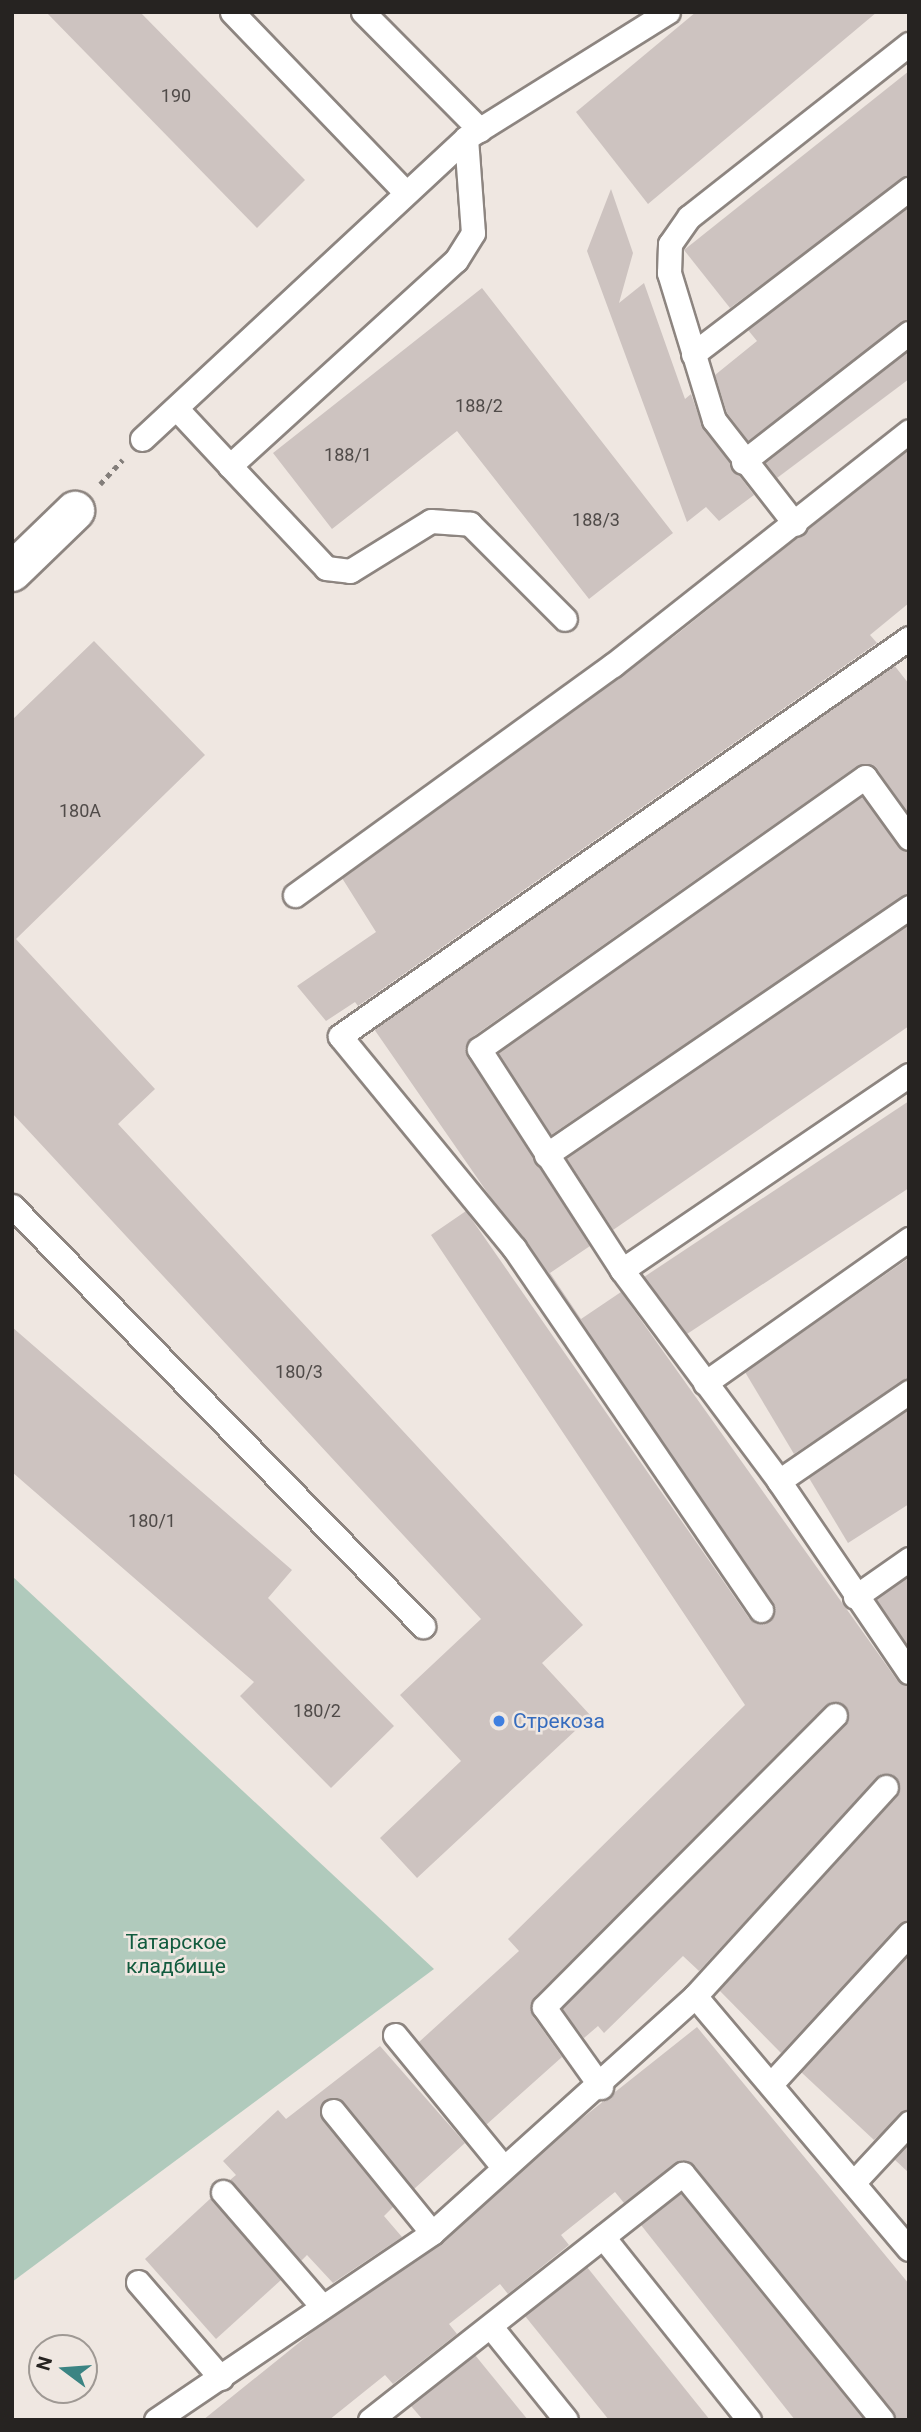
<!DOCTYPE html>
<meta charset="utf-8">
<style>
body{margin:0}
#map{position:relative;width:921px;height:2432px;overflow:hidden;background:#efe7e1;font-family:Roboto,sans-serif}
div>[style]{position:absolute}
.green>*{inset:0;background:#b0cabc}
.building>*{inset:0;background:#cdc3c0}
.path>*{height:4.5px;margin-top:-2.25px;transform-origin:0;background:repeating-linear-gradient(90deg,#837e7a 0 5px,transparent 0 10px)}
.roads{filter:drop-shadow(2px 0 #8d8580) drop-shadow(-2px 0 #8d8580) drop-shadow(0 2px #8d8580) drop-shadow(0 -2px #8d8580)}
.service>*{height:23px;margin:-11.5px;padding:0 11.5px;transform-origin:11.5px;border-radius:11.5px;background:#fff}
.minor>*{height:38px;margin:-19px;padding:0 19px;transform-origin:19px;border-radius:19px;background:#fff}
.dots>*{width:19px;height:19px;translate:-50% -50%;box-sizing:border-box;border:4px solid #efe7e1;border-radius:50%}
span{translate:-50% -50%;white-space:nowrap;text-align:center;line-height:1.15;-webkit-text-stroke:5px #efe7e1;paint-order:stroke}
.number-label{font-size:18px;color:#504b49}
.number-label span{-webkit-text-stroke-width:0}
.shop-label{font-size:21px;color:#366cbe}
.left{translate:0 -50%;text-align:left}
.park-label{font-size:21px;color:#125b3e}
.frame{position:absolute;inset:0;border:14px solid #262321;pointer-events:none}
.north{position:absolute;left:28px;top:2334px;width:70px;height:70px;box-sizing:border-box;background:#efe7e1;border:2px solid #9f9994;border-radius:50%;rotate:286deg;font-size:19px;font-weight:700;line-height:28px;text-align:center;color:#262321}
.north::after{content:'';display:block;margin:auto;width:24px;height:32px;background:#3b8483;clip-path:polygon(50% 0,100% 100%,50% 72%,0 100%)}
</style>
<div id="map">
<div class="green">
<i style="clip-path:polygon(12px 1576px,434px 1969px,12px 2282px)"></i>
</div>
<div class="building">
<i style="clip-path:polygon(46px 12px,140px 12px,305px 180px,257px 228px)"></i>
<i style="clip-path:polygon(696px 12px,877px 12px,648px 204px,576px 112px)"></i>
<i style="clip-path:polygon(909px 71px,909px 175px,730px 308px,684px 250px)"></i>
<i style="clip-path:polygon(611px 189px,633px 253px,619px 303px,644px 283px,685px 399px,691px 394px,703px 428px,754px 495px,719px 521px,706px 507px,687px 522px,587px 251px)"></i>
<i style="clip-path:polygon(909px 207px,909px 319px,748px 441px,727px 413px,715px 375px,757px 341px,748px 330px)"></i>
<i style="clip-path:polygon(482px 288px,673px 533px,589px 599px,457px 431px,332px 529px,273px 453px)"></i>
<i style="clip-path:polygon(909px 351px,909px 379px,777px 478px,765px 463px)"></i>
<i style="clip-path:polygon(909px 449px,909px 603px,870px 635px,877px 643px,358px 1006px,355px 1002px,326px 1021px,297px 986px,376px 932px,342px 878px,676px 635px)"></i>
<i style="clip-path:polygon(94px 641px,205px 755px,16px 939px,155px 1089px,118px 1124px,583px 1625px,542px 1663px,591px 1716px,417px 1878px,380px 1838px,461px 1761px,400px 1695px,481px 1619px,12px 1113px,12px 720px)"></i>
<i style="clip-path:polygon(894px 665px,909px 684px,909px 814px,876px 768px,857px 766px,471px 1038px,465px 1049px,590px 1246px,550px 1273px,581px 1319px,621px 1292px,897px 1680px,909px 1686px,909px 1920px,781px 2053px,719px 1990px,896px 1796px,899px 1782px,882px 1774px,699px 1971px,683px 1956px,604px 2033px,598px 2026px,584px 2038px,562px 2009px,845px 1725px,845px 1706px,831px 1702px,534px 1998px,532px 2015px,562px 2057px,486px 2125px,419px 2042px,519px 1951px,508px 1939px,745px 1705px,431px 1235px,466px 1211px,749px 1618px,768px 1622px,775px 1608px,374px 1029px)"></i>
<i style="clip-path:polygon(862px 796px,909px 852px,909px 893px,551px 1135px,498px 1053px)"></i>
<i style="clip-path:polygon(909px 924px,909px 1026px,613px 1230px,566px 1158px)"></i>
<i style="clip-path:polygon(909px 1101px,909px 1188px,687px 1334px,644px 1277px)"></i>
<i style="clip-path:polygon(909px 1258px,909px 1378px,794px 1454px,745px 1372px)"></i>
<i style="clip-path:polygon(12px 1327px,292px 1570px,268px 1598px,394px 1726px,331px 1788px,240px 1696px,254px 1682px,12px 1472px)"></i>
<i style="clip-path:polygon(909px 1409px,909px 1504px,848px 1543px,809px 1478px)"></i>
<i style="clip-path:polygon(909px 1576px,909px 1647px,876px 1599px)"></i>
<i style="clip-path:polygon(909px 1955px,909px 2109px,874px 2140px,801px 2072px)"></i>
<i style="clip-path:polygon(697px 2027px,909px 2284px,909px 2420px,896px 2420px,694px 2165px,682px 2160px,624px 2203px,615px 2192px,561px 2235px,569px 2245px,508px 2294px,500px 2284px,449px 2324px,457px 2334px,393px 2384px,385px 2375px,329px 2420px,203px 2420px,326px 2321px,441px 2244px,566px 2131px)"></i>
<i style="clip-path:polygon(380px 2046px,465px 2143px,414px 2189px,344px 2102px,324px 2101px,322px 2119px,393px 2207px,384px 2216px,402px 2237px,333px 2283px,307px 2255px,301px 2261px,230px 2180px,236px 2175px,223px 2161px,278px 2110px,286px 2119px)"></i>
<i style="clip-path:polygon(909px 2144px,909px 2173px,894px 2159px)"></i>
<i style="clip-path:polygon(681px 2194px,864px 2420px,795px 2420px,641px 2225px)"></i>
<i style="clip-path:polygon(211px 2198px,281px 2280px,216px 2339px,145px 2259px)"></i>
<i style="clip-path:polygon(587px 2267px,710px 2420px,609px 2420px,525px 2316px)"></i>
<i style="clip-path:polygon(475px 2355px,528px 2420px,423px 2420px,411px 2406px)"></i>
</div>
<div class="path">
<i style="left:100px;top:484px;width:33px;rotate:-47deg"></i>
</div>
<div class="roads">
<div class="service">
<i style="left:232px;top:12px;width:248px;rotate:46.1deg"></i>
<i style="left:363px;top:12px;width:166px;rotate:45.2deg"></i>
<i style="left:466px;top:138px;width:95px;rotate:85.8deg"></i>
<i style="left:473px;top:233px;width:32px;rotate:122deg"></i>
<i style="left:456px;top:260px;width:306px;rotate:137.7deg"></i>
<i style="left:230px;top:466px;width:140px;rotate:46.7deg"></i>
<i style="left:326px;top:568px;width:24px;rotate:7deg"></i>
<i style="left:350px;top:571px;width:95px;rotate:-31.7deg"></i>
<i style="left:431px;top:521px;width:39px;rotate:4deg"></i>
<i style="left:470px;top:524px;width:134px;rotate:45deg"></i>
<i style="left:693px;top:354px;width:272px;rotate:-37.4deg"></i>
<i style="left:176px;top:408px;width:79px;rotate:47deg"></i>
<i style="left:142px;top:439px;width:442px;rotate:-42.9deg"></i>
<i style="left:466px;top:138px;width:238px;rotate:-32deg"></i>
<i style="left:743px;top:462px;width:210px;rotate:-37.9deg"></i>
<i style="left:795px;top:524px;width:132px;rotate:-127.9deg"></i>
<i style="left:714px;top:420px;width:154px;rotate:-107deg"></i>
<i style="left:669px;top:273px;width:29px;rotate:-88deg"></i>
<i style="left:670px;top:244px;width:33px;rotate:-55deg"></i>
<i style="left:689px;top:217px;width:280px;rotate:-38.2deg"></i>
<i style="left:909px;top:838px;width:75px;rotate:-125.8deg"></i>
<i style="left:865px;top:777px;width:472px;rotate:144.8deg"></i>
<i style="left:479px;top:1049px;width:263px;rotate:57.1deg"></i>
<i style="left:622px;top:1270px;width:263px;rotate:53.3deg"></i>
<i style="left:779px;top:1481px;width:231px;rotate:55.8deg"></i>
<i style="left:295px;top:895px;width:392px;rotate:-35.9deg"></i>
<i style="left:613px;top:665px;width:377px;rotate:-38.3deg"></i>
<i style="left:546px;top:1155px;width:440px;rotate:-34.3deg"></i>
<i style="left:12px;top:1206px;width:588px;rotate:45.62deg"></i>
<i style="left:622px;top:1270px;width:347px;rotate:-34.2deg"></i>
<i style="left:705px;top:1383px;width:250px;rotate:-35.2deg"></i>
<i style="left:779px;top:1481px;width:158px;rotate:-34.4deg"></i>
<i style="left:855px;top:1597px;width:66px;rotate:-35.1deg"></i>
<i style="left:761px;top:1610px;width:438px;rotate:-124.3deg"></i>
<i style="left:514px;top:1248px;width:274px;rotate:-129.4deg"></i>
<i style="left:340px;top:1036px;width:694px;rotate:-34.97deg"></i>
<i style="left:695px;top:1996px;width:331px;rotate:49.8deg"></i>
<i style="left:395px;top:2035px;width:171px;rotate:50.7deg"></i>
<i style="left:771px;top:2084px;width:204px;rotate:-47.4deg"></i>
<i style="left:601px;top:2087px;width:98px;rotate:-125.5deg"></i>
<i style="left:544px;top:2007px;width:412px;rotate:-45.1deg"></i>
<i style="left:333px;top:2111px;width:157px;rotate:50.9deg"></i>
<i style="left:854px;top:2182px;width:81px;rotate:-47deg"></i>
<i style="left:223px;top:2192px;width:150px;rotate:49.1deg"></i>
<i style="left:603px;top:2237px;width:234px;rotate:51.4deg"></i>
<i style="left:138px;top:2282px;width:127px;rotate:49.2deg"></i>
<i style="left:491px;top:2327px;width:119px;rotate:51.1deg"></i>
<i style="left:156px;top:2420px;width:333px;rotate:-34.1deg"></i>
<i style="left:432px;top:2233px;width:354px;rotate:-42deg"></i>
<i style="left:695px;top:1996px;width:283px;rotate:-47.6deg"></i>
<i style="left:370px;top:2420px;width:398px;rotate:-38.2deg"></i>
<i style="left:683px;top:2174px;width:316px;rotate:51deg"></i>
</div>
<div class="minor">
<i style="left:12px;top:572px;width:88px;rotate:-44.1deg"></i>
</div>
</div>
<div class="dots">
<i style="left:499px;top:1721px;background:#3f7fe0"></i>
</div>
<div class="number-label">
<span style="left:176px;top:96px">190</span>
<span style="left:479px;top:406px">188/2</span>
<span style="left:348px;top:455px">188/1</span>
<span style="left:596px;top:520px">188/3</span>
<span style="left:80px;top:811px">180А</span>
<span style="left:299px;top:1372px">180/3</span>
<span style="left:152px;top:1521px">180/1</span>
<span style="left:317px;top:1711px">180/2</span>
</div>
<div class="shop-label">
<span class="left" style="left:513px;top:1721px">Стрекоза</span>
</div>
<div class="park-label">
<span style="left:176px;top:1954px">Татарское<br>кладбище</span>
</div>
<div class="frame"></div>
<div class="north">N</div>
</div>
